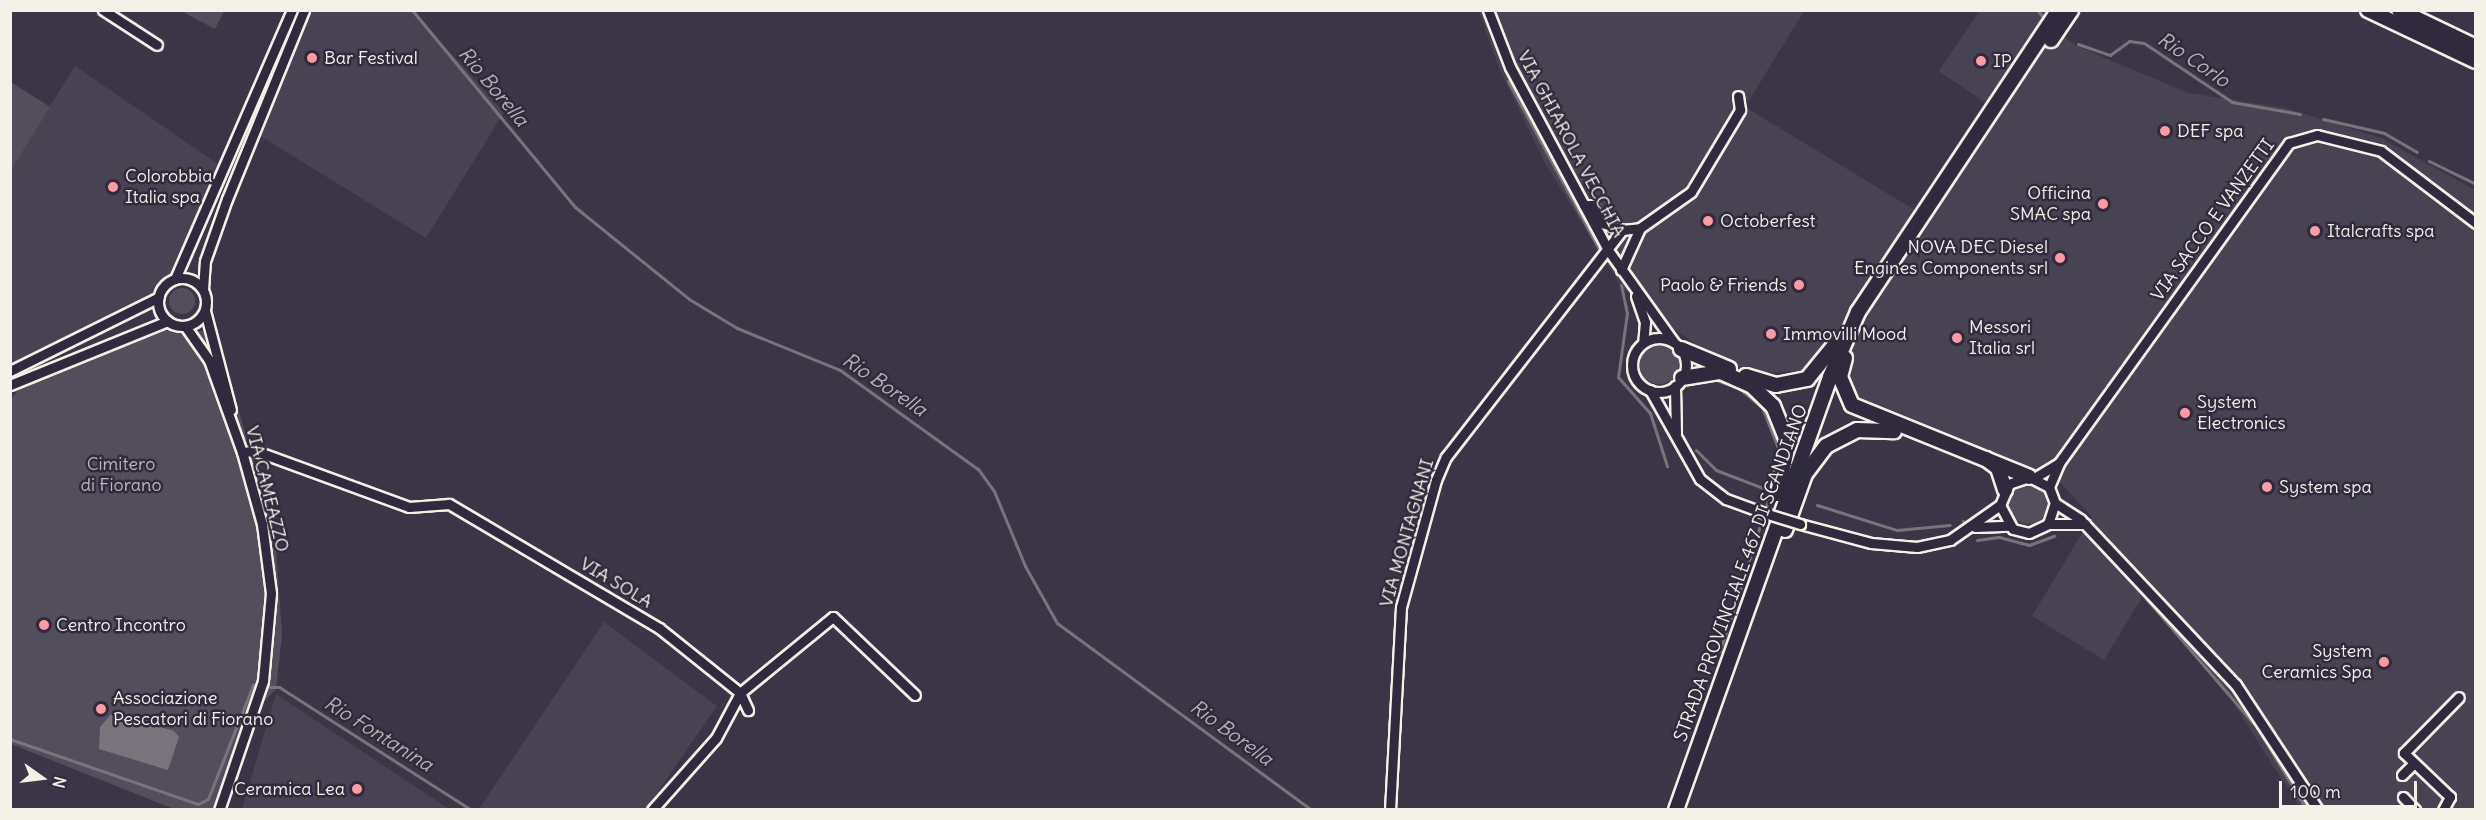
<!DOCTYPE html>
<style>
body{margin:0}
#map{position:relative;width:2486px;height:820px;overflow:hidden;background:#3b3647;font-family:Delius,sans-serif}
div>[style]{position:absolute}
.built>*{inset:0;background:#484352}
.green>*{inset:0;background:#534e5c}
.round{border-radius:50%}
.water>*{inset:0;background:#78747b}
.stream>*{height:3px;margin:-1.5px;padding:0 1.5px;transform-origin:1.5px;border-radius:1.5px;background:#78747b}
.roads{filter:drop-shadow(2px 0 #f4f1e8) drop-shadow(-2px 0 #f4f1e8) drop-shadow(0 2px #f4f1e8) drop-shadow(0 -2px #f4f1e8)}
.minor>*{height:9px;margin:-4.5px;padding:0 4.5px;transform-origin:4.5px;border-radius:4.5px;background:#2f2a3d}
.minor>.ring{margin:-4.5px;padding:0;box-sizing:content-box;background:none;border:9px solid #2f2a3d;border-radius:50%}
.highway>*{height:14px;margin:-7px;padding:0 7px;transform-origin:7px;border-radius:7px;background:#2f2a3d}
.bridges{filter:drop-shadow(2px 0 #f4f1e8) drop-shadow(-2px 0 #f4f1e8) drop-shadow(0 2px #f4f1e8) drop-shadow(0 -2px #f4f1e8)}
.minor-bridge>*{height:9px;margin:-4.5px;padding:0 4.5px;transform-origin:4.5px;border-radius:4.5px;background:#2f2a3d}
.dots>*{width:16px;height:16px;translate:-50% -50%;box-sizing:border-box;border:3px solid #2f2a3d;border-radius:50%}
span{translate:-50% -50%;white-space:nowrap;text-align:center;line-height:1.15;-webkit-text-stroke:5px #2f2a3d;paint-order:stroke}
.poi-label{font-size:18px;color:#f4f1e8}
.left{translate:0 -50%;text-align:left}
.right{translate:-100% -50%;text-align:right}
.street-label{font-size:18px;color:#f4f1e8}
.park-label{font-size:18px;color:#bcb8b7}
.water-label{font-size:20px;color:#b6b2b2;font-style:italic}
.frame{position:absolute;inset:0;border:12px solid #f4f1e8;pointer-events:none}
.north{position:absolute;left:12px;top:748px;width:60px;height:60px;-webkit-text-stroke:4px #2f2a3d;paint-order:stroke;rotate:104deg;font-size:16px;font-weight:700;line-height:24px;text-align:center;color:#f4f1e8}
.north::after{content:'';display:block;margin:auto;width:21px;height:27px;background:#f4f1e8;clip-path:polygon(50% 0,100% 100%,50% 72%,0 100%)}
.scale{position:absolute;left:2279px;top:781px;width:138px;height:27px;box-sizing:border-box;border:3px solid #f4f1e8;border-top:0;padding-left:8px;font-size:18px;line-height:21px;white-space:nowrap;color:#f4f1e8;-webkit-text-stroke:4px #2f2a3d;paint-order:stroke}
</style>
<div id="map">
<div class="built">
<i style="clip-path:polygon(300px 10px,413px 11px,504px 112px,426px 238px,262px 137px,256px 114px)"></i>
<i style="clip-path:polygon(1980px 10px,2061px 11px,2050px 27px,2077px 46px,2188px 93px,2285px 108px,2381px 138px,2475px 190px,2475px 809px,2301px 809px,2223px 687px,2142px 597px,2104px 660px,2032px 616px,2092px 517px,2055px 477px,1852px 394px,1830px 370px,1754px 373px,1718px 360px,1673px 328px,1644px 294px,1624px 291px,1545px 163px,1499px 68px,1479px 11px,1804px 11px,1745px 107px,1923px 215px,1993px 108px,1939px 71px)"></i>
<i style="clip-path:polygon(75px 66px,221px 166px,178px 269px,159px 283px,150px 301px,11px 366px,10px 170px)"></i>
<i style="clip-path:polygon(604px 622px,717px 706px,646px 809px,479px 809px)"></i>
<i style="clip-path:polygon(276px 694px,449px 809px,242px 809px)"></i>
</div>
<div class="green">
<i style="clip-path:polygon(181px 11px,224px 11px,215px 29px)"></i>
<i style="clip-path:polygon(11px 82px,50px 107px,11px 170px)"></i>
<i class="round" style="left:169px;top:288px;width:26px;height:26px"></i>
<i style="clip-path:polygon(158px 328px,174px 333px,215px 330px,275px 535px,282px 634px,276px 689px,255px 711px,221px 809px,174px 809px,11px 744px,10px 401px,17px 391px,63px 367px)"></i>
<i class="round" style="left:1639px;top:344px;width:40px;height:40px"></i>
<i class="round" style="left:2008px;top:484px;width:40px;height:40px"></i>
</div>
<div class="water">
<i style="clip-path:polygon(112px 713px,174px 731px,179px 737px,168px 770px,99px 749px,100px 727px)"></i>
</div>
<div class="stream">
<i style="left:412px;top:10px;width:256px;rotate:50.4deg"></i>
<i style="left:575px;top:207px;width:146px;rotate:38.9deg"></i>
<i style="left:689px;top:299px;width:56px;rotate:31.1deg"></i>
<i style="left:737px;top:328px;width:111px;rotate:22.2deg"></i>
<i style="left:840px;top:370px;width:170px;rotate:35.7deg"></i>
<i style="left:978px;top:469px;width:27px;rotate:54deg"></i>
<i style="left:994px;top:491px;width:81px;rotate:67.5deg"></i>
<i style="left:1025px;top:566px;width:65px;rotate:60.7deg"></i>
<i style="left:1057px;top:623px;width:316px;rotate:36.3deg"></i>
<i style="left:2037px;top:10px;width:12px;rotate:48deg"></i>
<i style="left:2078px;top:44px;width:34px;rotate:19deg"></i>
<i style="left:2110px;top:55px;width:24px;rotate:-36deg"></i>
<i style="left:2129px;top:41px;width:15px;rotate:8deg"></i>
<i style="left:2144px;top:43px;width:106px;rotate:33.8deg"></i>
<i style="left:2232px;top:102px;width:69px;rotate:10deg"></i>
<i style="left:1508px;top:81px;width:196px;rotate:61.6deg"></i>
<i style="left:2323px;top:119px;width:63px;rotate:12.9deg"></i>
<i style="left:2384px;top:133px;width:38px;rotate:30deg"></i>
<i style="left:2429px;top:161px;width:52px;rotate:26.1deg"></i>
<i style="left:1621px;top:285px;width:29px;rotate:78deg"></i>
<i style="left:1627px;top:313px;width:65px;rotate:98deg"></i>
<i style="left:1618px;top:377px;width:48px;rotate:48.4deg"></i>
<i style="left:1650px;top:413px;width:56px;rotate:72.2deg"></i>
<i style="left:1713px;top:379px;width:28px;rotate:19deg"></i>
<i style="left:1739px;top:388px;width:30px;rotate:40deg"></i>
<i style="left:1762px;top:407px;width:49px;rotate:68.6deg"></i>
<i style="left:1696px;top:450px;width:28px;rotate:45deg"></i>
<i style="left:1716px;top:470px;width:59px;rotate:20.9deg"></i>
<i style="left:1817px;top:505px;width:84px;rotate:17.4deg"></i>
<i style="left:1897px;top:530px;width:53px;rotate:-5.4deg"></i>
<i style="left:1963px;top:521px;width:3px;rotate:45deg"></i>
<i style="left:1977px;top:540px;width:22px;rotate:-8deg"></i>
<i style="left:1999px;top:537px;width:31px;rotate:15deg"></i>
<i style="left:2029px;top:545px;width:27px;rotate:-20deg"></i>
<i style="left:2145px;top:597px;width:166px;rotate:49.4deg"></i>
<i style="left:1720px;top:651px;width:174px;rotate:-72.3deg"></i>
<i style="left:270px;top:687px;width:9px"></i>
<i style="left:279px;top:687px;width:228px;rotate:32.6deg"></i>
<i style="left:2259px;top:731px;width:92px;rotate:58.7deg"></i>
<i style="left:10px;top:739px;width:199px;rotate:19.1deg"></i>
<i style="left:198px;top:804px;width:11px;rotate:-27deg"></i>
<i style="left:208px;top:799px;width:123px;rotate:-68.5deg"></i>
</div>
<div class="roads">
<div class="minor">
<i style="left:103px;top:10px;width:64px;rotate:32.9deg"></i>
<i style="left:1488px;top:10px;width:61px;rotate:68.9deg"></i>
<i style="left:1510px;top:67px;width:208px;rotate:61.8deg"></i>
<i style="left:1608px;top:250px;width:112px;rotate:54.5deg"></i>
<i style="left:1584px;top:205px;width:9px"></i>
<i style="left:1593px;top:205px;width:21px;rotate:61deg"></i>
<i style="left:1603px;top:223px;width:20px;rotate:20deg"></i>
<i style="left:1622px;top:230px;width:18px;rotate:-6deg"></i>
<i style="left:1621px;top:270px;width:46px;rotate:-65.7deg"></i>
<i style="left:1640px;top:228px;width:62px;rotate:-35.2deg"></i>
<i style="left:1691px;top:192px;width:96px;rotate:-59.1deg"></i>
<i style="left:1740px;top:110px;width:14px;rotate:-98deg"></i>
<i class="ring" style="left:158px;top:278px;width:39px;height:39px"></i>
<i style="left:175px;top:279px;width:293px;rotate:-66.5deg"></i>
<i style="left:203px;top:289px;width:28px;rotate:-86deg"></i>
<i style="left:205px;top:261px;width:66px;rotate:-70.5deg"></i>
<i style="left:227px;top:199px;width:204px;rotate:-67.8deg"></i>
<i style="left:1636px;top:296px;width:28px;rotate:71deg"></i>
<i style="left:1645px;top:322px;width:21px;rotate:95deg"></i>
<i style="left:205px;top:311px;width:102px;rotate:75.3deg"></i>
<i style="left:185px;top:326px;width:42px;rotate:54.8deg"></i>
<i style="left:209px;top:360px;width:98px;rotate:70.3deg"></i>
<i style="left:242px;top:452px;width:75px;rotate:74.5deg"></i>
<i style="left:262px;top:524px;width:70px;rotate:82.6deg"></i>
<i style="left:271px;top:593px;width:88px;rotate:95.2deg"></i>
<i style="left:263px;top:681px;width:136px;rotate:108.8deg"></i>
<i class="ring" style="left:1632px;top:338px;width:45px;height:45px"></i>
<i style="left:10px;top:371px;width:166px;rotate:-26.4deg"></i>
<i style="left:10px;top:385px;width:170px;rotate:-22.1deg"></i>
<i style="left:1675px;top:386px;width:47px;rotate:88.8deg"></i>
<i style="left:1650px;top:390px;width:102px;rotate:60.7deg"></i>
<i style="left:1700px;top:479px;width:33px;rotate:38deg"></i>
<i style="left:1726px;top:499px;width:37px;rotate:20deg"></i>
<i style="left:242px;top:452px;width:14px;rotate:-4deg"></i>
<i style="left:256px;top:451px;width:163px;rotate:20.1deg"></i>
<i style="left:409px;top:507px;width:40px;rotate:-4.3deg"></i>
<i style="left:449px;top:504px;width:244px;rotate:30.6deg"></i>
<i style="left:659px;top:628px;width:104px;rotate:38.7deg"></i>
<i style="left:740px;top:693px;width:120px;rotate:-39.3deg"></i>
<i style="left:833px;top:617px;width:113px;rotate:43.6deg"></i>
<i style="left:2034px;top:478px;width:29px;rotate:-31deg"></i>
<i style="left:2049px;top:487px;width:26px;rotate:-67deg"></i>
<i style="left:2059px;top:463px;width:394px;rotate:-54.3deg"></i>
<i style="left:2289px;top:143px;width:29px;rotate:-16deg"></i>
<i style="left:2317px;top:135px;width:66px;rotate:14deg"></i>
<i style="left:2381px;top:151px;width:119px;rotate:37.2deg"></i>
<i style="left:2055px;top:503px;width:30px;rotate:33deg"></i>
<i style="left:2080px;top:519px;width:228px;rotate:46.8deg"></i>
<i style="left:2236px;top:685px;width:149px;rotate:56.7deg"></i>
<i style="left:1800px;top:524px;width:73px;rotate:15deg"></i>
<i style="left:1871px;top:543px;width:46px;rotate:5deg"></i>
<i style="left:1917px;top:547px;width:34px;rotate:-12deg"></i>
<i style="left:1950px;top:540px;width:61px;rotate:-35deg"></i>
<i style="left:2048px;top:524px;width:22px;rotate:-72deg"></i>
<i style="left:2055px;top:503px;width:17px;rotate:-111deg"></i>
<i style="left:2049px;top:487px;width:22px;rotate:-153deg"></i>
<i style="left:2029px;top:477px;width:21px;rotate:161deg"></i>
<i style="left:2009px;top:484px;width:23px;rotate:113deg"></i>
<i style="left:2000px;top:505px;width:27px;rotate:62deg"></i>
<i style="left:2013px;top:529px;width:16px;rotate:14deg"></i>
<i style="left:2029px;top:533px;width:21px;rotate:-25deg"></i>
<i style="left:2048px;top:524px;width:37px"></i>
<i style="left:1975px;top:527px;width:34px;rotate:-2deg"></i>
<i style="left:2402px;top:775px;width:17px;rotate:-45deg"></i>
<i style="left:2403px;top:797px;width:18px;rotate:47deg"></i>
<i style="left:652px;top:810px;width:96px;rotate:-48.4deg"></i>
<i style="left:716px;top:738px;width:51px;rotate:-61.9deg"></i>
<i style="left:740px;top:693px;width:19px;rotate:65deg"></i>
<i style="left:1390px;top:810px;width:203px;rotate:-86.9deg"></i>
<i style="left:1401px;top:607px;width:132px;rotate:-74.6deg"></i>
<i style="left:1436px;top:480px;width:25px;rotate:-67deg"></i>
<i style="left:1446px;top:457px;width:287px;rotate:-52.2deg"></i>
<i style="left:2443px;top:810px;width:15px;rotate:-62deg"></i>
<i style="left:2450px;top:797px;width:64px;rotate:-136.3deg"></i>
<i style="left:2404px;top:753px;width:78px;rotate:-45.5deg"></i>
</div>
<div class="highway">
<i style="left:2368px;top:10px;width:119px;rotate:25.3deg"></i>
<i style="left:2399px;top:10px;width:85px;rotate:25.7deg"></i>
<i style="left:2051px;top:40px;width:36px;rotate:-56deg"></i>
<i style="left:1681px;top:349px;width:52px;rotate:22.6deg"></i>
<i style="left:1845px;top:358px;width:20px;rotate:105deg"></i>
<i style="left:1840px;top:377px;width:30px;rotate:67deg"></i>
<i style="left:1852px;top:405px;width:191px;rotate:22.1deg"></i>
<i style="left:1746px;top:376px;width:31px;rotate:17deg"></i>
<i style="left:1776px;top:385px;width:32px;rotate:-11deg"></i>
<i style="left:1807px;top:379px;width:43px;rotate:-50.7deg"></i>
<i style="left:1682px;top:378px;width:39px;rotate:-9deg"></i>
<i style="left:1721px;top:372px;width:34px;rotate:24deg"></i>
<i style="left:1752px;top:386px;width:29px;rotate:44deg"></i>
<i style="left:1773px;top:406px;width:40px;rotate:68deg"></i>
<i style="left:1788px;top:443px;width:52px;rotate:101.1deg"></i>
<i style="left:1986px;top:459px;width:15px;rotate:37deg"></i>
<i style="left:1998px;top:468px;width:23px;rotate:72deg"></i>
<i style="left:1785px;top:530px;width:59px;rotate:-70.3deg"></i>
<i style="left:1805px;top:474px;width:35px;rotate:-53deg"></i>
<i style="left:1826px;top:446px;width:35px;rotate:-27deg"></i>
<i style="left:1857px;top:430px;width:37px;rotate:2deg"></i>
<i style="left:1676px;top:810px;width:460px;rotate:-70.4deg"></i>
<i style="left:1830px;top:377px;width:71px;rotate:-66.7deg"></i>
<i style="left:1858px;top:312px;width:363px;rotate:-56.4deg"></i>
</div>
</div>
<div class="bridges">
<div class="minor-bridge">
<i style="left:1761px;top:512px;width:41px;rotate:17.1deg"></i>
</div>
</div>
<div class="dots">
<i style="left:312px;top:58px;background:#ff9aa2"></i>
<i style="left:1981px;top:61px;background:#ff9aa2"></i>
<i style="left:2165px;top:131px;background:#ff9aa2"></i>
<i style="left:113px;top:187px;background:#ff9aa2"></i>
<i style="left:2103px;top:204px;background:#ff9aa2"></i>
<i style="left:1708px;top:221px;background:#ff9aa2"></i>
<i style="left:2315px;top:231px;background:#ff9aa2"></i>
<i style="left:2060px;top:258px;background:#ff9aa2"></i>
<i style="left:1799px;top:285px;background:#ff9aa2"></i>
<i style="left:1771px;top:334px;background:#ff9aa2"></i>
<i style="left:1957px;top:338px;background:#ff9aa2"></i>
<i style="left:2185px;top:413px;background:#ff9aa2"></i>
<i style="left:2267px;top:487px;background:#ff9aa2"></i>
<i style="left:44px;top:625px;background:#ff9aa2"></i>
<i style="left:2384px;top:662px;background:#ff9aa2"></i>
<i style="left:101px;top:709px;background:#ff9aa2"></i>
<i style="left:357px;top:789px;background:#ff9aa2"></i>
</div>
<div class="poi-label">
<span class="left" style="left:324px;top:58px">Bar Festival</span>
<span class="left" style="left:1993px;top:61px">IP</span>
<span class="left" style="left:2177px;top:131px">DEF spa</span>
<span class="left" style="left:125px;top:187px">Colorobbia<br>Italia spa</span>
<span class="right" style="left:2091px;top:204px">Officina<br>SMAC spa</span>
<span class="left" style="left:1720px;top:221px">Octoberfest</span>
<span class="left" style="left:2327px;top:231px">Italcrafts spa</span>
<span class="right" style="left:2048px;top:258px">NOVA DEC Diesel<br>Engines Components srl</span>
<span class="right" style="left:1787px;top:285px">Paolo &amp; Friends</span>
<span class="left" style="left:1969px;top:338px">Messori<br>Italia srl</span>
<span class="left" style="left:1783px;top:334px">Immovilli Mood</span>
<span class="left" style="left:2197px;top:413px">System<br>Electronics</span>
<span class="left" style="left:2279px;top:487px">System spa</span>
<span class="left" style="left:56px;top:625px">Centro Incontro</span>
<span class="right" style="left:2372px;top:662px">System<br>Ceramics Spa</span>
<span class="left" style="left:113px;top:709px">Associazione<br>Pescatori di Fiorano</span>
<span class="right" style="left:345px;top:789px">Ceramica Lea</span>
</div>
<div class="street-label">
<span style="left:1571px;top:144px;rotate:62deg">VIA GHIAROLA VECCHIA</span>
<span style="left:2213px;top:220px;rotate:-54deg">VIA SACCO E VANZETTI</span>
<span style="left:267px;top:489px;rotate:76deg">VIA CAMEAZZO</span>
<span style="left:1407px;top:533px;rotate:-74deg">VIA MONTAGNANI</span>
<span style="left:1741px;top:573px;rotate:-70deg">STRADA PROVINCIALE 467 DI SCANDIANO</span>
<span style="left:616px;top:583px;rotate:31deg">VIA SOLA</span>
</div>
<div class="park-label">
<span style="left:121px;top:475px">Cimitero<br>di Fiorano</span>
</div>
<div class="water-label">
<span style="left:2194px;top:59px;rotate:34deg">Rio Corlo</span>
<span style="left:494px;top:86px;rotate:50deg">Rio Borella</span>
<span style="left:885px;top:384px;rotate:34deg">Rio Borella</span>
<span style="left:1232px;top:732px;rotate:36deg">Rio Borella</span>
<span style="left:379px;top:733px;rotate:32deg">Rio Fontanina</span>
</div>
<div class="frame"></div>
<div class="north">N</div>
<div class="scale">100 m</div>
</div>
